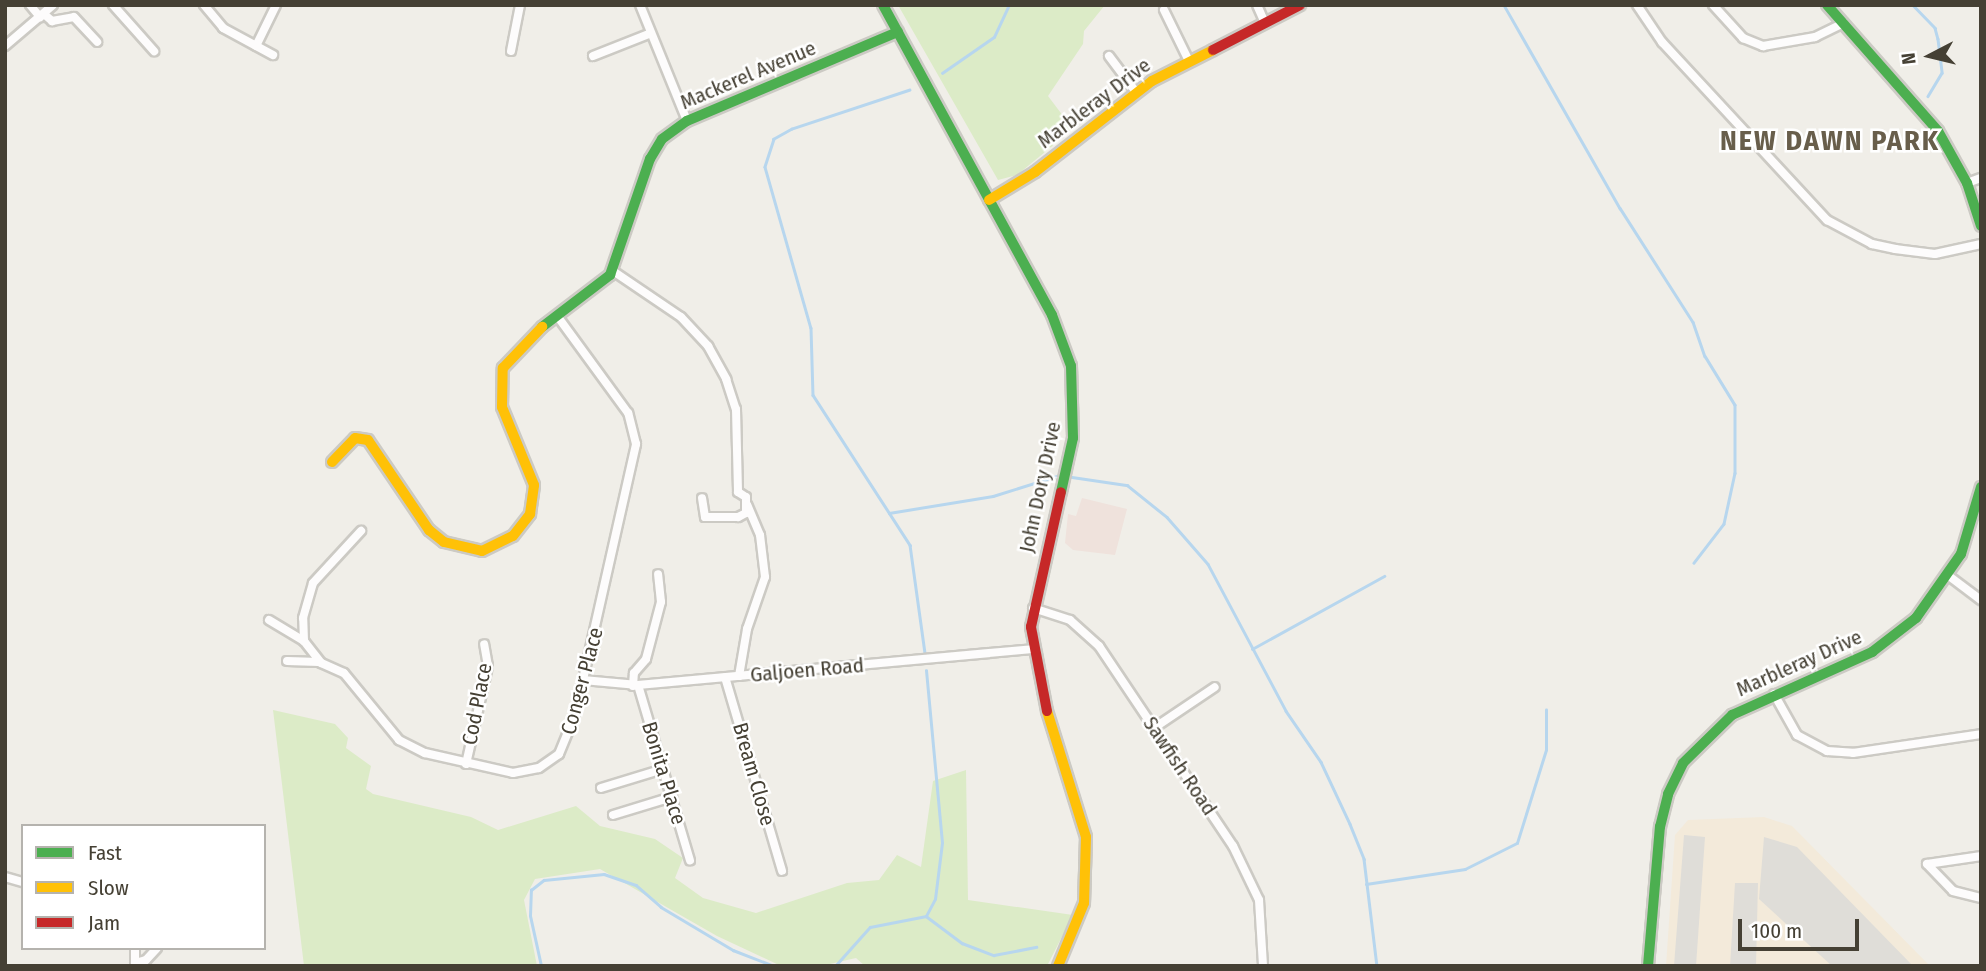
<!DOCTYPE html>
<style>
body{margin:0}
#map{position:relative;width:1986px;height:971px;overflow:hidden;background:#f0eee8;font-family:"Fira Sans Condensed",sans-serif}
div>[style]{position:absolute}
.commercial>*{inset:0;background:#f3eada}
.medical>*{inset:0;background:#efe2dc}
.green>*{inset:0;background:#dcebc7}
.parking>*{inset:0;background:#dfddd8}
.stream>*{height:2.5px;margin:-1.25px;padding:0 1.25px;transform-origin:1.25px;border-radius:1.25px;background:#b7d6ee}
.roads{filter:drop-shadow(2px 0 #cccac4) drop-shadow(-2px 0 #cccac4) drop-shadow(0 2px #cccac4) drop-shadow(0 -2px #cccac4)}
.street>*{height:8px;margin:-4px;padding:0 4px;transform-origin:4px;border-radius:4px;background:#fdfcfc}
.fast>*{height:10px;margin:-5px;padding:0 5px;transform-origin:5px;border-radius:5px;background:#4caf50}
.slow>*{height:10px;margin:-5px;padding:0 5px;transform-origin:5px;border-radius:5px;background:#ffc107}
.jam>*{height:10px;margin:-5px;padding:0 5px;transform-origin:5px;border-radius:5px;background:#c62828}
span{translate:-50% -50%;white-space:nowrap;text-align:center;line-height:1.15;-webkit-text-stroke:5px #fff;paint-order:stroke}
.street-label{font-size:21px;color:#454034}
.district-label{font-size:28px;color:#685e4b;font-weight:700;letter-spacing:2px}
.frame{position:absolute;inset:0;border:7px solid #454034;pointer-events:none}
.legend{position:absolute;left:21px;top:824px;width:245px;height:126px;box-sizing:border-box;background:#fff;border:2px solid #b5b3ae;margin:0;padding:9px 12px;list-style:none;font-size:21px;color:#454034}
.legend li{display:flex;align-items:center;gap:14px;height:35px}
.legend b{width:35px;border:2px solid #b5b3ae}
.north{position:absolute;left:1895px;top:21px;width:70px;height:70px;-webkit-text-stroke:5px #fff;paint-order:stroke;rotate:263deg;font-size:19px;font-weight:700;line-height:28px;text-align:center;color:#454034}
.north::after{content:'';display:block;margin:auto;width:24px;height:32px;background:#454034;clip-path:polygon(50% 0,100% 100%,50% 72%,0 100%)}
.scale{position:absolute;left:1738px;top:919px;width:121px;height:32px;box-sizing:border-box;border:4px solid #454034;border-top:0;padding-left:9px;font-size:21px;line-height:24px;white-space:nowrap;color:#454034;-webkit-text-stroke:5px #fff;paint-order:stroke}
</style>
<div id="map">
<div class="commercial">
<i style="clip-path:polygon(1764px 817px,1792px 826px,1930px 966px,1666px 966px,1675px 835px,1688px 820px)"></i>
</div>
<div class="medical">
<i style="clip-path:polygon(1082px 498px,1127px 509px,1115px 555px,1073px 550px,1065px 543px,1068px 514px,1076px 516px)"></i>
</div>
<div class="green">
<i style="clip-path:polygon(898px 5px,1105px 5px,1084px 31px,1083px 44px,1048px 96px,1073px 129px,1017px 175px,998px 180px)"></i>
<i style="clip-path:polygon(273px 710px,335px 724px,348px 738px,346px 748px,371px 766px,366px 789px,373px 794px,471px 817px,498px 830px,576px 806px,600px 826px,655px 839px,683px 858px,675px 878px,703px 898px,756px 913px,847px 883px,879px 880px,897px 855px,921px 867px,933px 781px,966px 770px,968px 900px,1073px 915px,1047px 966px,865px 966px,856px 958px,821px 966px,781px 966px,717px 936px,600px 869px,535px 879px,524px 900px,537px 966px,304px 966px)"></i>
</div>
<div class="parking">
<i style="clip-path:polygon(1684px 835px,1705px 837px,1696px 966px,1674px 966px)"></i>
<i style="clip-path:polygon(1764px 837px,1797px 847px,1913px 966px,1832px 966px,1759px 899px)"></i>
<i style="clip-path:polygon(1735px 883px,1758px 883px,1756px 966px,1730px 966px)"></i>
</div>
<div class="stream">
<i style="left:1504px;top:5px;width:234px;rotate:60.3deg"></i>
<i style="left:1620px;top:208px;width:135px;rotate:57.4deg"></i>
<i style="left:1693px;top:322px;width:36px;rotate:71deg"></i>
<i style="left:1705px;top:356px;width:57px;rotate:58.5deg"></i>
<i style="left:1735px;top:405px;width:68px;rotate:90deg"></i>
<i style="left:1735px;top:473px;width:52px;rotate:102.2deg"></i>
<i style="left:1724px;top:524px;width:49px;rotate:127.6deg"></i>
<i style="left:1913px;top:5px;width:32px;rotate:46deg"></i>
<i style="left:1935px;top:28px;width:11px;rotate:75deg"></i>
<i style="left:1938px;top:39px;width:34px;rotate:83deg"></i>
<i style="left:1942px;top:73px;width:27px;rotate:121deg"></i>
<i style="left:942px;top:73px;width:63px;rotate:-34.7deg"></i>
<i style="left:994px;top:37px;width:35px;rotate:-65deg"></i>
<i style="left:910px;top:90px;width:124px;rotate:161.7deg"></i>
<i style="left:792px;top:129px;width:21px;rotate:151deg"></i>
<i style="left:774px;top:139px;width:29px;rotate:108deg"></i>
<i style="left:765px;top:167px;width:167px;rotate:74.1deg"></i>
<i style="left:811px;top:328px;width:67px;rotate:88.3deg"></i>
<i style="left:813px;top:395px;width:179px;rotate:57.1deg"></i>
<i style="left:910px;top:545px;width:109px;rotate:82.1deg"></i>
<i style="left:1072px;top:477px;width:56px;rotate:8.3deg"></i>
<i style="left:1127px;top:485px;width:51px;rotate:38.7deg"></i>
<i style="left:1167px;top:517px;width:62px;rotate:48.9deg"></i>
<i style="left:1208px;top:564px;width:166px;rotate:62deg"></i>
<i style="left:1286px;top:711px;width:62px;rotate:55.5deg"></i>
<i style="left:1321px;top:762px;width:68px;rotate:64.9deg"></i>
<i style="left:1350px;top:824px;width:38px;rotate:68deg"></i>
<i style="left:1364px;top:859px;width:108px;rotate:83.1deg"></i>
<i style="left:889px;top:513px;width:105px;rotate:-9.3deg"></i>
<i style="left:993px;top:496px;width:70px;rotate:-17.4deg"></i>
<i style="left:1252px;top:649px;width:151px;rotate:-28.9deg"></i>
<i style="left:1366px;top:884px;width:100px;rotate:-8.6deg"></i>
<i style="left:1465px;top:869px;width:58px;rotate:-26.6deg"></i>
<i style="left:1517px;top:843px;width:97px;rotate:-72.7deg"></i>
<i style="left:1546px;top:750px;width:40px;rotate:-90deg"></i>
<i style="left:926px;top:916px;width:45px;rotate:36.9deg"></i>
<i style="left:962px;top:943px;width:34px;rotate:21deg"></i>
<i style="left:994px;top:955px;width:43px;rotate:-10.8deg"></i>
<i style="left:541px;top:966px;width:51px;rotate:-102.4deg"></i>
<i style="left:530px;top:916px;width:26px;rotate:-88deg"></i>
<i style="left:531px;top:890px;width:16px;rotate:-38deg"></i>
<i style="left:544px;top:880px;width:60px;rotate:-5.7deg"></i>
<i style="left:604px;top:874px;width:34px;rotate:19deg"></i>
<i style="left:636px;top:885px;width:33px;rotate:41deg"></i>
<i style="left:661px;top:907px;width:84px;rotate:30.8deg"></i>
<i style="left:733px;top:950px;width:44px;rotate:21.3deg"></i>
<i style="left:835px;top:966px;width:52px;rotate:-48.1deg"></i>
<i style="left:870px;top:927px;width:57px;rotate:-11.1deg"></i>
<i style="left:926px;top:916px;width:19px;rotate:-62deg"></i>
<i style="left:935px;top:899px;width:56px;rotate:-82.9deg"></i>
<i style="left:942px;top:843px;width:173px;rotate:-95.3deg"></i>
</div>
<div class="roads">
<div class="street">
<i style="left:30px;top:5px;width:16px;rotate:50deg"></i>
<i style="left:113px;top:5px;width:62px;rotate:48.3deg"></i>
<i style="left:204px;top:5px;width:30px;rotate:50deg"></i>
<i style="left:223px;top:28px;width:57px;rotate:28.4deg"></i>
<i style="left:640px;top:5px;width:125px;rotate:67.9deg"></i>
<i style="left:1257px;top:5px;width:20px;rotate:66deg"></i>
<i style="left:1637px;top:5px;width:45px;rotate:56deg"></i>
<i style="left:1662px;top:42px;width:243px;rotate:47.2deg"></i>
<i style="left:1827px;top:220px;width:51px;rotate:28.1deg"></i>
<i style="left:1872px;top:244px;width:24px;rotate:12deg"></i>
<i style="left:1895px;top:249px;width:40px;rotate:7.1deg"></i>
<i style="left:1935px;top:254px;width:47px;rotate:-12.3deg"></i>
<i style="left:1713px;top:5px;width:45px;rotate:47.7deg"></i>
<i style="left:1743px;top:38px;width:22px;rotate:22deg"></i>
<i style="left:1763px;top:46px;width:53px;rotate:-9.8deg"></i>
<i style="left:1815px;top:37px;width:32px;rotate:-26deg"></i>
<i style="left:1164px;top:10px;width:57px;rotate:63.9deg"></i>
<i style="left:44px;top:14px;width:11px;rotate:41deg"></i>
<i style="left:52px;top:21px;width:22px;rotate:-10deg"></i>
<i style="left:74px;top:17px;width:34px;rotate:47deg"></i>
<i style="left:5px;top:46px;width:63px;rotate:-40.5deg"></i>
<i style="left:256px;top:46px;width:46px;rotate:-64deg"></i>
<i style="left:511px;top:51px;width:47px;rotate:-78.9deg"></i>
<i style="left:593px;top:56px;width:62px;rotate:-21.6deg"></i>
<i style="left:1109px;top:56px;width:45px;rotate:53.1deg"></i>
<i style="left:1967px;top:183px;width:15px;rotate:-20deg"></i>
<i style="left:613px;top:271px;width:82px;rotate:34.1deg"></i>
<i style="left:681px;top:317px;width:40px;rotate:47deg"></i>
<i style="left:708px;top:346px;width:38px;rotate:61deg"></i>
<i style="left:726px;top:379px;width:32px;rotate:72deg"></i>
<i style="left:736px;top:409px;width:83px;rotate:88.6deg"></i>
<i style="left:738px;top:492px;width:9px;rotate:32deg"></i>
<i style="left:746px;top:497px;width:16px;rotate:90deg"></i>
<i style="left:746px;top:513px;width:9px;rotate:153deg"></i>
<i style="left:738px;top:517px;width:33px;rotate:180deg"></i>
<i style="left:705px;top:517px;width:19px;rotate:-99deg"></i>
<i style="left:1949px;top:576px;width:40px;rotate:37deg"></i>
<i style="left:1033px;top:608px;width:39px;rotate:18deg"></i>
<i style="left:1070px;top:620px;width:39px;rotate:42deg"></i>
<i style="left:1099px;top:646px;width:241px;rotate:56.2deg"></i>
<i style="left:1233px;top:846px;width:60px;rotate:64.3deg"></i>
<i style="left:1259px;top:900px;width:66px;rotate:86.5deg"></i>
<i style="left:269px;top:620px;width:41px;rotate:31deg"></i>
<i style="left:304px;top:641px;width:28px;rotate:52deg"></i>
<i style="left:304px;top:641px;width:23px;rotate:-92deg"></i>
<i style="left:303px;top:618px;width:36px;rotate:-74deg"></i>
<i style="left:313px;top:583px;width:71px;rotate:-47.3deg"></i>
<i style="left:287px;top:661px;width:32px;rotate:2deg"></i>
<i style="left:319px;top:662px;width:27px;rotate:24deg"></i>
<i style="left:344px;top:673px;width:87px;rotate:50.6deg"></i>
<i style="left:399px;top:740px;width:29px;rotate:27deg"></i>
<i style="left:425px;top:753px;width:90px;rotate:12.8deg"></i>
<i style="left:513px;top:773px;width:26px;rotate:-11deg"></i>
<i style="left:539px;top:768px;width:24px;rotate:-35deg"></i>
<i style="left:559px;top:754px;width:42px;rotate:-67.7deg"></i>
<i style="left:575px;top:715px;width:278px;rotate:-77.3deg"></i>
<i style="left:636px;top:444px;width:32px;rotate:-104deg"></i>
<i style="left:628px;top:413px;width:119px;rotate:-126.1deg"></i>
<i style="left:739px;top:676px;width:48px;rotate:-80.3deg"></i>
<i style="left:747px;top:629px;width:55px;rotate:-70.9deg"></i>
<i style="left:765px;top:577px;width:42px;rotate:-96.8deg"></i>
<i style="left:760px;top:535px;width:33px;rotate:-113deg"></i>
<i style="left:725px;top:677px;width:202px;rotate:73.6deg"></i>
<i style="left:583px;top:680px;width:55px;rotate:5.2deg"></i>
<i style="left:638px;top:685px;width:396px;rotate:-5.2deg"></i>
<i style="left:638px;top:685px;width:183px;rotate:73.5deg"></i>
<i style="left:633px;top:686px;width:13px;rotate:-86deg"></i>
<i style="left:634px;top:673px;width:18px;rotate:-49deg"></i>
<i style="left:646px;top:659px;width:59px;rotate:-75.3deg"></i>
<i style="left:661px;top:602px;width:28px;rotate:-96deg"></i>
<i style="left:1774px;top:694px;width:47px;rotate:60.7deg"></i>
<i style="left:1797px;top:735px;width:34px;rotate:28deg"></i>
<i style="left:1827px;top:751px;width:26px;rotate:4deg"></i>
<i style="left:1853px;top:753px;width:129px;rotate:-8.4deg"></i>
<i style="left:1154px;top:728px;width:73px;rotate:-33.9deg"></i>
<i style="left:466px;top:764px;width:100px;rotate:-77.3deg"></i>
<i style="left:488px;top:666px;width:22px;rotate:-100deg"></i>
<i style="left:601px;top:788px;width:65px;rotate:-17deg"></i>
<i style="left:613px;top:815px;width:62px;rotate:-17deg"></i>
<i style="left:1927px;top:864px;width:37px;rotate:46deg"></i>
<i style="left:1953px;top:891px;width:29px;rotate:14deg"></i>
<i style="left:1927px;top:864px;width:55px;rotate:-8.4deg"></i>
<i style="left:5px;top:877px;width:19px;rotate:16deg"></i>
<i style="left:135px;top:963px;width:11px;rotate:-15deg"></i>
<i style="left:146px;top:960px;width:16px;rotate:-47deg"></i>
<i style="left:135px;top:966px;width:18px;rotate:-90deg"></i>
</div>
<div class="fast">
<i style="left:883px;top:5px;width:353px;rotate:61.4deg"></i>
<i style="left:1052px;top:315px;width:54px;rotate:69.6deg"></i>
<i style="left:1071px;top:366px;width:72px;rotate:88.4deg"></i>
<i style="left:1073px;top:438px;width:55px;rotate:102.5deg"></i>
<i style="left:1827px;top:5px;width:168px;rotate:48.6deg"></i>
<i style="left:1938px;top:131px;width:60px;rotate:60.9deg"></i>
<i style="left:1967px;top:183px;width:45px;rotate:72deg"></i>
<i style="left:542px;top:327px;width:86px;rotate:-37.4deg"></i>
<i style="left:610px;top:275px;width:123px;rotate:-71deg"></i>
<i style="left:650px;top:159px;width:23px;rotate:-59deg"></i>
<i style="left:662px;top:139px;width:31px;rotate:-36deg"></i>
<i style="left:687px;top:121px;width:229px;rotate:-22.9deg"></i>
<i style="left:1648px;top:966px;width:140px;rotate:-85.1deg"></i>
<i style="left:1660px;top:827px;width:34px;rotate:-76deg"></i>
<i style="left:1668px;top:794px;width:34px;rotate:-64deg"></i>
<i style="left:1683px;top:763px;width:69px;rotate:-44.4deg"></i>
<i style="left:1732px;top:715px;width:154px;rotate:-24.2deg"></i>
<i style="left:1872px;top:652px;width:56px;rotate:-37.7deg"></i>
<i style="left:1916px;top:618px;width:78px;rotate:-54.9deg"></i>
<i style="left:1961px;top:554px;width:70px;rotate:-73.4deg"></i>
</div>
<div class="slow">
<i style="left:989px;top:200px;width:54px;rotate:-31.3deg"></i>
<i style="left:1035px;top:172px;width:148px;rotate:-37.9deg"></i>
<i style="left:1152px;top:81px;width:68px;rotate:-26.9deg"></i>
<i style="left:332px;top:462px;width:33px;rotate:-46deg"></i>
<i style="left:355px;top:438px;width:13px;rotate:9deg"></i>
<i style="left:368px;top:440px;width:109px;rotate:55.9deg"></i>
<i style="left:429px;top:530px;width:19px;rotate:39deg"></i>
<i style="left:444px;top:542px;width:39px;rotate:13deg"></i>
<i style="left:482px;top:551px;width:34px;rotate:-26deg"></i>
<i style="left:513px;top:536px;width:28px;rotate:-52deg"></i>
<i style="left:530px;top:514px;width:29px;rotate:-82deg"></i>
<i style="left:534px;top:485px;width:84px;rotate:-112.3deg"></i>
<i style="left:502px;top:407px;width:39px;rotate:-89deg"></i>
<i style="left:503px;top:368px;width:57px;rotate:-46.4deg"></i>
<i style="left:1047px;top:711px;width:132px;rotate:72.8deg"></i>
<i style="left:1086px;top:837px;width:66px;rotate:91.7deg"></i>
<i style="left:1084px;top:903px;width:68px;rotate:112.4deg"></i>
</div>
<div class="jam">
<i style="left:1213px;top:50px;width:98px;rotate:-27.3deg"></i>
<i style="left:1047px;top:711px;width:86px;rotate:-100.8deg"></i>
<i style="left:1031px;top:627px;width:138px;rotate:-77.5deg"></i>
</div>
</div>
<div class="street-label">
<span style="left:748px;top:75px;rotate:-23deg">Mackerel Avenue</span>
<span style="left:1094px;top:103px;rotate:-37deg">Marbleray Drive</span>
<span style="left:1040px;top:487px;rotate:-78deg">John Dory Drive</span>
<span style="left:1799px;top:663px;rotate:-24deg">Marbleray Drive</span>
<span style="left:807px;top:670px;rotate:-5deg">Galjoen Road</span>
<span style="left:582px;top:681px;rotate:-75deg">Conger Place</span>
<span style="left:477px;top:704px;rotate:-79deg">Cod Place</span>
<span style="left:1180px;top:766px;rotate:56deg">Sawfish Road</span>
<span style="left:664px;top:773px;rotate:73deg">Bonita Place</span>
<span style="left:754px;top:774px;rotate:74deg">Bream Close</span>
</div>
<div class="district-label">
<span style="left:1830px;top:141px">NEW DAWN PARK</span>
</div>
<div class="frame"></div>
<ul class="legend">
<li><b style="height:9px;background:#4caf50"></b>Fast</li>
<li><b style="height:9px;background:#ffc107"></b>Slow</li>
<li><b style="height:9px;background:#c62828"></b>Jam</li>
</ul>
<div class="north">N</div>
<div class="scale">100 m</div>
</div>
